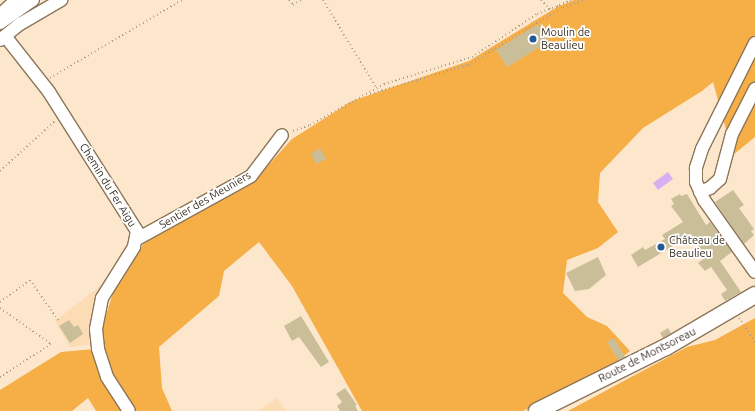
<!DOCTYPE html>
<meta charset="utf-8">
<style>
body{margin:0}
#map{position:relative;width:755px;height:411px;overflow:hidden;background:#fce7cd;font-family:Ubuntu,sans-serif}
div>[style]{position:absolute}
.built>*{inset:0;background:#fcdcb5}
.green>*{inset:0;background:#f6ae47}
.water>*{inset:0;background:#d8aff1}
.building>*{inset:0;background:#cabe99}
.path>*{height:2px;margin-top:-1px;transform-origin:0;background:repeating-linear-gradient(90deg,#ae9e89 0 1px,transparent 0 4px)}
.roads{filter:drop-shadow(1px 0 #8d7558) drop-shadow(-1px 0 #8d7558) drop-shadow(0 1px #8d7558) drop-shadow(0 -1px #8d7558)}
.minor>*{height:12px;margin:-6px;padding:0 6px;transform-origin:6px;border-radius:6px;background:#fff}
.major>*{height:16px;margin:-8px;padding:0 8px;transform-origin:8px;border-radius:8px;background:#fff}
.dots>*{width:11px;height:11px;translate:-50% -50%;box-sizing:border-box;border:2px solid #fff;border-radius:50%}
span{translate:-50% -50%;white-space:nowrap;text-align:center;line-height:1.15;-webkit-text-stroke:3.5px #fff;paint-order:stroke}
.poi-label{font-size:11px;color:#3b3124}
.left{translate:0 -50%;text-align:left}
.street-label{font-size:11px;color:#3b3124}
</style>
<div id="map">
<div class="built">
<i style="clip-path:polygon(104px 283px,92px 316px,92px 341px,87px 345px,70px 347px,55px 321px)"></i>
<i style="clip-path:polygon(277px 398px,286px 411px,258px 411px)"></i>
</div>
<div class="green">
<i style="clip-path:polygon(574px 0,755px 0,755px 137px,733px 155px,713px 82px,702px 91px,643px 128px,600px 173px,598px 202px,618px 232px,598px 248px,567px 260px,563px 293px,587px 317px,607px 326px,630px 351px,611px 366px,523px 411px,362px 411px,292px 286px,259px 242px,224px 271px,219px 296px,159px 347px,162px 388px,172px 411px,96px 411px,88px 398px,72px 411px,0 411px,0 390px,61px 352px,95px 349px,116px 284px,147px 239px,253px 182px,292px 139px,352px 101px,469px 61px,557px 7px)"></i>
<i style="clip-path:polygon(755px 318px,755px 411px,568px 411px,687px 347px,715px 340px)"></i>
</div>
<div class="water">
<i style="clip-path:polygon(668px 172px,673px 179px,658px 190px,653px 183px)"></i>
</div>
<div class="building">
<i style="clip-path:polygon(538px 24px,549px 41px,507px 67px,496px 50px)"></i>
<i style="clip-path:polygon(320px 148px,326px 159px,316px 164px,311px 154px)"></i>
<i style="clip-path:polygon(733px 190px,744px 205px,739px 208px,754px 229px,751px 231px,754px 235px,744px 244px,715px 202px)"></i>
<i style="clip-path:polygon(680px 194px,681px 196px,687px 194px,706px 225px,710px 222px,732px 252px,720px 261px,741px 292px,725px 301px,721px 294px,727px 290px,711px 267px,705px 271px,698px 263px,706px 257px,691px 235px,638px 267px,631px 255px,643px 247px,645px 250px,665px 239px,662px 235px,683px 222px,671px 206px,674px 204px,671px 199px)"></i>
<i style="clip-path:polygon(598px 257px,606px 275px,589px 289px,575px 291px,566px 273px)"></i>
<i style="clip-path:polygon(301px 316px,329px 362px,321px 367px,299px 337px,292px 341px,284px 326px)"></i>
<i style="clip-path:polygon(69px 320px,74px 327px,78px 325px,83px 334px,70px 343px,59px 326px)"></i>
<i style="clip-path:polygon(668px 328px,671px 333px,663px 338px,660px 333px)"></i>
<i style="clip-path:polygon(614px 338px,625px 357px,618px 360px,607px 342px)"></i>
<i style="clip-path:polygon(345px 388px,357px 405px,355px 406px,358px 411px,340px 411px,337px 406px,342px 402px,336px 394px)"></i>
</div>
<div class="path">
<i style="left:289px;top:0;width:6px;rotate:51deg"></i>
<i style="left:293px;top:5px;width:9px;rotate:-32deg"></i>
<i style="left:323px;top:0;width:102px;rotate:58.7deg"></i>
<i style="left:541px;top:0;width:13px;rotate:45deg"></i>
<i style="left:557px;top:6px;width:6px;rotate:18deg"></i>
<i style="left:563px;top:8px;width:22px;rotate:-21deg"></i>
<i style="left:50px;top:78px;width:153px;rotate:-30.6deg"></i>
<i style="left:370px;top:94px;width:102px;rotate:-16.5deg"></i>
<i style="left:468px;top:65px;width:108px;rotate:-31.3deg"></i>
<i style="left:293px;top:131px;width:18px;rotate:-19deg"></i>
<i style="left:310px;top:125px;width:85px;rotate:-29deg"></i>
<i style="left:384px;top:84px;width:92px;rotate:-17.1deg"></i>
<i style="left:472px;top:57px;width:78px;rotate:-33.5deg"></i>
<i style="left:537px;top:14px;width:37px;rotate:-22deg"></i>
<i style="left:0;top:171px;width:74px;rotate:-42.3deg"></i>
<i style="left:0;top:302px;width:37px;rotate:-36deg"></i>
<i style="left:30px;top:280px;width:49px;rotate:55deg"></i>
<i style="left:0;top:308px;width:62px;rotate:35.2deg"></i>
<i style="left:51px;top:344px;width:61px;rotate:147.1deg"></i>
<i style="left:739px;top:318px;width:29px;rotate:56deg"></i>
</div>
<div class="roads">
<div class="minor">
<i style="left:0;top:15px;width:22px;rotate:-43deg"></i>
<i style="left:0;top:23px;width:40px;rotate:-34.9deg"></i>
<i style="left:5px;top:36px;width:71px;rotate:51.8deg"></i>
<i style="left:49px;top:92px;width:165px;rotate:57.7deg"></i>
<i style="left:137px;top:231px;width:16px;rotate:101deg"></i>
<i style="left:134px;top:247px;width:60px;rotate:122.1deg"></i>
<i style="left:102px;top:298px;width:32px;rotate:101deg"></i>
<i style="left:96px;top:329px;width:20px;rotate:84deg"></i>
<i style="left:98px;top:349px;width:29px;rotate:72deg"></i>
<i style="left:107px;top:377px;width:40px;rotate:57.1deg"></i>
<i style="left:0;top:40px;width:26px;rotate:-39deg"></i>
<i style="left:20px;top:24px;width:48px;rotate:-30.3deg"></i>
<i style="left:755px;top:43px;width:119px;rotate:116.6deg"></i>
<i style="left:702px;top:149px;width:20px;rotate:108deg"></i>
<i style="left:696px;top:168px;width:14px;rotate:90deg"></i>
<i style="left:696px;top:182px;width:20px;rotate:66deg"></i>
<i style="left:704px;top:200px;width:88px;rotate:54.7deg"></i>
<i style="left:700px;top:192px;width:11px;rotate:-22deg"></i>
<i style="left:710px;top:188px;width:13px;rotate:-42deg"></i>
<i style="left:720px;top:179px;width:47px;rotate:-75.1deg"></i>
<i style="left:732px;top:134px;width:51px;rotate:-62.9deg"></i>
<i style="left:137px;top:239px;width:130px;rotate:-28.9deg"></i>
<i style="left:251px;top:176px;width:51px;rotate:-52.9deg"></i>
</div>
<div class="major">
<i style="left:537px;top:411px;width:144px;rotate:-26.4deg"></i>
<i style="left:666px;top:347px;width:103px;rotate:-30.3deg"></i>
</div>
</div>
<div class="dots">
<i style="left:533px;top:39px;background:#235890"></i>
<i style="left:661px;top:247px;background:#235890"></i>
</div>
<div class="poi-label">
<span class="left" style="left:541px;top:39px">Moulin de<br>Beaulieu</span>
<span class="left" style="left:669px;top:247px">Château de<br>Beaulieu</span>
</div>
<div class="street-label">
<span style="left:108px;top:185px;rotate:58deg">Chemin du Fer Aigu</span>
<span style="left:205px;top:200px;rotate:-30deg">Sentier des Meuniers</span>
<span style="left:647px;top:355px;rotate:-27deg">Route de Montsoreau</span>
</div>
</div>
